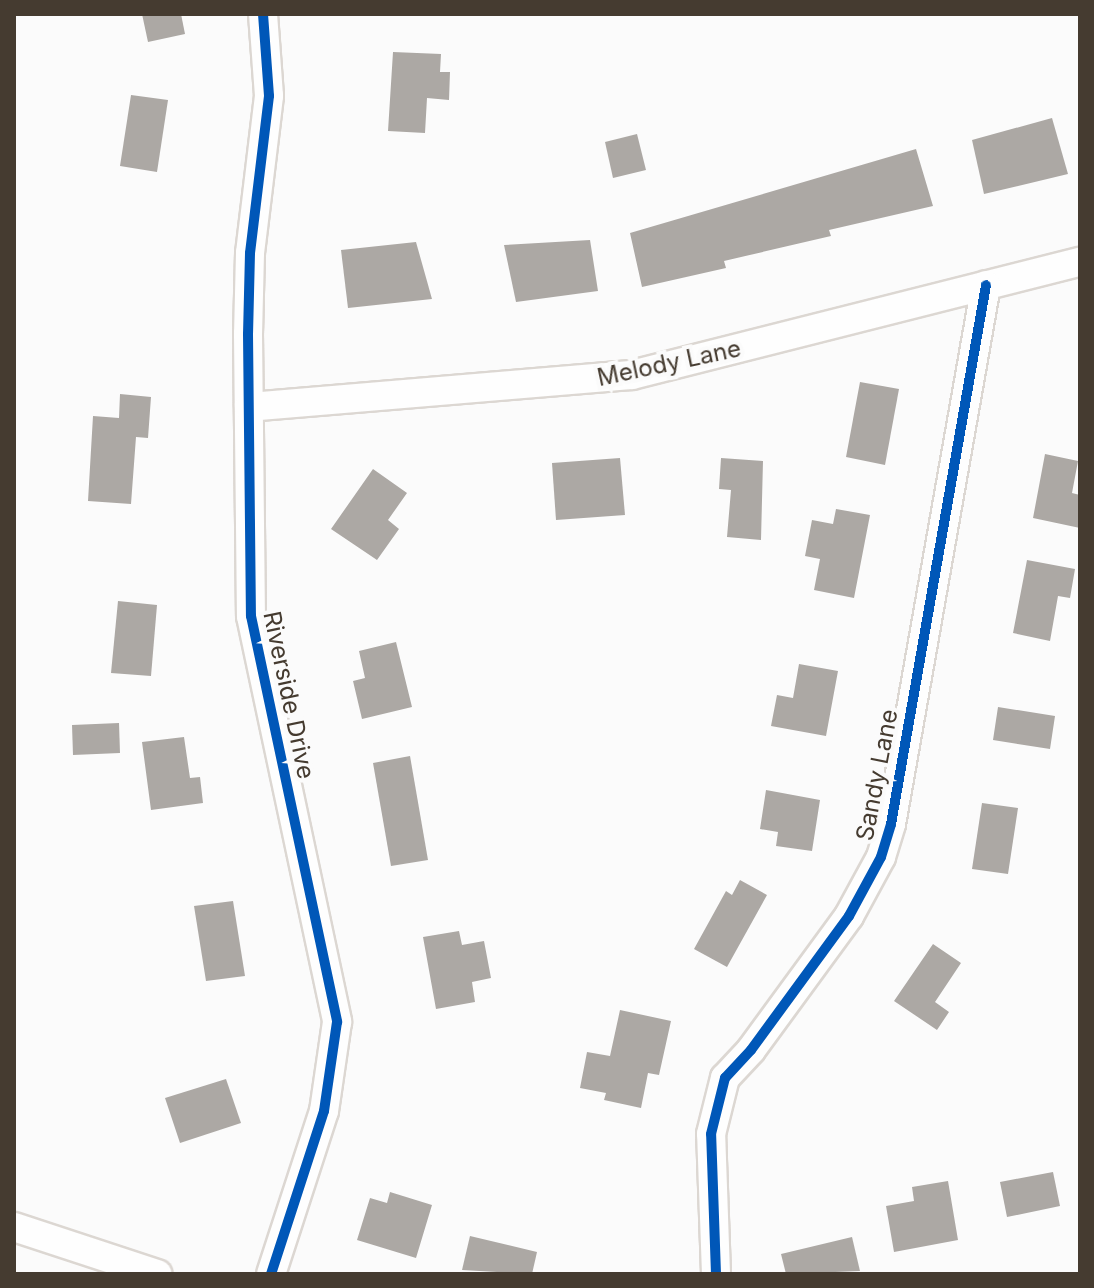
<!DOCTYPE html>
<style>
body{margin:0}
#map{position:relative;width:1094px;height:1288px;overflow:hidden;background:#fbfbfb;font-family:Inter,sans-serif}
div>[style]{position:absolute}
.building>*{inset:0;background:#aca8a4}
.roads{filter:drop-shadow(2px 0 #dcd7d2) drop-shadow(-2px 0 #dcd7d2) drop-shadow(0 2px #dcd7d2) drop-shadow(0 -2px #dcd7d2)}
.minor>*{height:28px;margin:-14px;padding:0 14px;transform-origin:14px;border-radius:14px;background:#fefefe}
.cycleway>*{height:10px;margin:-5px;padding:0 5px;transform-origin:5px;border-radius:5px;background:#0057b8}
span{translate:-50% -50%;white-space:nowrap;text-align:center;line-height:1.15;-webkit-text-stroke:8px #fbfbfb;paint-order:stroke}
.street-label{font-size:24px;color:#453b30}
.frame{position:absolute;inset:0;border:16px solid #453b30;pointer-events:none}
</style>
<div id="map">
<div class="building">
<i style="clip-path:polygon(142px 14px,181px 14px,185px 34px,148px 42px)"></i>
<i style="clip-path:polygon(393px 52px,441px 54px,440px 72px,450px 72px,449px 100px,427px 98px,425px 133px,388px 131px)"></i>
<i style="clip-path:polygon(131px 95px,168px 100px,157px 172px,120px 166px)"></i>
<i style="clip-path:polygon(1052px 118px,1068px 174px,984px 194px,972px 140px)"></i>
<i style="clip-path:polygon(637px 134px,646px 170px,613px 178px,605px 142px)"></i>
<i style="clip-path:polygon(916px 149px,933px 206px,829px 230px,831px 236px,724px 261px,726px 268px,642px 287px,630px 233px)"></i>
<i style="clip-path:polygon(590px 240px,598px 291px,516px 302px,504px 245px)"></i>
<i style="clip-path:polygon(416px 242px,432px 299px,348px 308px,341px 250px)"></i>
<i style="clip-path:polygon(860px 382px,899px 389px,885px 465px,846px 457px)"></i>
<i style="clip-path:polygon(120px 394px,151px 397px,148px 438px,136px 437px,131px 504px,88px 501px,93px 416px,119px 418px)"></i>
<i style="clip-path:polygon(1045px 454px,1078px 461px,1072px 493px,1080px 495px,1080px 528px,1033px 518px)"></i>
<i style="clip-path:polygon(620px 458px,625px 515px,556px 520px,552px 463px)"></i>
<i style="clip-path:polygon(721px 458px,763px 461px,761px 540px,727px 537px,731px 490px,719px 489px)"></i>
<i style="clip-path:polygon(373px 469px,407px 493px,388px 520px,399px 529px,377px 560px,331px 529px)"></i>
<i style="clip-path:polygon(836px 509px,870px 515px,854px 598px,814px 590px,820px 559px,805px 556px,812px 520px,833px 524px)"></i>
<i style="clip-path:polygon(1027px 560px,1075px 569px,1070px 598px,1058px 596px,1050px 641px,1013px 633px)"></i>
<i style="clip-path:polygon(118px 601px,157px 605px,151px 676px,111px 673px)"></i>
<i style="clip-path:polygon(396px 642px,412px 707px,362px 719px,353px 681px,365px 678px,359px 651px)"></i>
<i style="clip-path:polygon(799px 664px,838px 671px,826px 736px,771px 726px,777px 695px,793px 698px)"></i>
<i style="clip-path:polygon(998px 707px,1055px 716px,1050px 749px,993px 740px)"></i>
<i style="clip-path:polygon(119px 723px,120px 753px,73px 755px,72px 725px)"></i>
<i style="clip-path:polygon(184px 737px,190px 778px,200px 777px,203px 803px,151px 810px,142px 742px)"></i>
<i style="clip-path:polygon(410px 756px,428px 860px,391px 866px,373px 763px)"></i>
<i style="clip-path:polygon(766px 790px,820px 800px,812px 851px,776px 846px,778px 832px,760px 829px)"></i>
<i style="clip-path:polygon(982px 803px,1018px 808px,1008px 874px,972px 869px)"></i>
<i style="clip-path:polygon(740px 880px,767px 895px,727px 967px,694px 949px,726px 891px,732px 895px)"></i>
<i style="clip-path:polygon(233px 901px,245px 976px,206px 981px,194px 906px)"></i>
<i style="clip-path:polygon(459px 931px,462px 945px,484px 941px,491px 978px,472px 982px,475px 1002px,436px 1009px,423px 937px)"></i>
<i style="clip-path:polygon(933px 944px,961px 963px,935px 1002px,949px 1012px,937px 1030px,894px 1001px)"></i>
<i style="clip-path:polygon(620px 1010px,671px 1021px,659px 1075px,648px 1073px,641px 1108px,604px 1100px,606px 1093px,580px 1088px,587px 1052px,610px 1056px)"></i>
<i style="clip-path:polygon(226px 1079px,241px 1123px,180px 1143px,165px 1098px)"></i>
<i style="clip-path:polygon(1053px 1172px,1060px 1206px,1007px 1217px,1000px 1182px)"></i>
<i style="clip-path:polygon(948px 1181px,958px 1240px,894px 1252px,886px 1206px,914px 1201px,912px 1187px)"></i>
<i style="clip-path:polygon(390px 1192px,432px 1205px,416px 1258px,357px 1240px,370px 1198px,387px 1203px)"></i>
<i style="clip-path:polygon(470px 1236px,537px 1252px,532px 1274px,462px 1270px)"></i>
<i style="clip-path:polygon(852px 1237px,860px 1271px,786px 1274px,781px 1254px)"></i>
</div>
<div class="roads">
<div class="minor">
<i style="left:263px;top:14px;width:82px;rotate:85.8deg"></i>
<i style="left:269px;top:96px;width:158px;rotate:96.9deg"></i>
<i style="left:250px;top:253px;width:81px;rotate:91.4deg"></i>
<i style="left:248px;top:334px;width:282px;rotate:89.4deg"></i>
<i style="left:251px;top:616px;width:415px;rotate:78deg"></i>
<i style="left:337px;top:1022px;width:90px;rotate:98.3deg"></i>
<i style="left:324px;top:1111px;width:171px;rotate:108deg"></i>
<i style="left:249px;top:407px;width:384px;rotate:-4.8deg"></i>
<i style="left:632px;top:375px;width:462px;rotate:-14.2deg"></i>
<i style="left:14px;top:1227px;width:151px;rotate:18.2deg"></i>
<i style="left:716px;top:1274px;width:140px;rotate:-92deg"></i>
<i style="left:711px;top:1134px;width:58px;rotate:-76deg"></i>
<i style="left:725px;top:1078px;width:38px;rotate:-47deg"></i>
<i style="left:751px;top:1050px;width:166px;rotate:-53.8deg"></i>
<i style="left:849px;top:916px;width:67px;rotate:-61.5deg"></i>
<i style="left:881px;top:857px;width:34px;rotate:-73deg"></i>
<i style="left:891px;top:824px;width:547px;rotate:-80deg"></i>
</div>
</div>
<div class="cycleway">
<i style="left:263px;top:14px;width:82px;rotate:85.8deg"></i>
<i style="left:269px;top:96px;width:158px;rotate:96.9deg"></i>
<i style="left:250px;top:253px;width:81px;rotate:91.4deg"></i>
<i style="left:248px;top:334px;width:282px;rotate:89.4deg"></i>
<i style="left:251px;top:616px;width:415px;rotate:78deg"></i>
<i style="left:337px;top:1022px;width:90px;rotate:98.3deg"></i>
<i style="left:324px;top:1111px;width:171px;rotate:108deg"></i>
<i style="left:716px;top:1274px;width:140px;rotate:-92deg"></i>
<i style="left:711px;top:1134px;width:58px;rotate:-76deg"></i>
<i style="left:725px;top:1078px;width:38px;rotate:-47deg"></i>
<i style="left:751px;top:1050px;width:166px;rotate:-53.8deg"></i>
<i style="left:849px;top:916px;width:67px;rotate:-61.5deg"></i>
<i style="left:881px;top:857px;width:34px;rotate:-73deg"></i>
<i style="left:891px;top:824px;width:547px;rotate:-80deg"></i>
</div>
<div class="street-label">
<span style="left:669px;top:363px;rotate:-12deg">Melody Lane</span>
<span style="left:289px;top:695px;rotate:78deg">Riverside Drive</span>
<span style="left:877px;top:775px;rotate:-79deg">Sandy Lane</span>
</div>
<div class="frame"></div>
</div>
